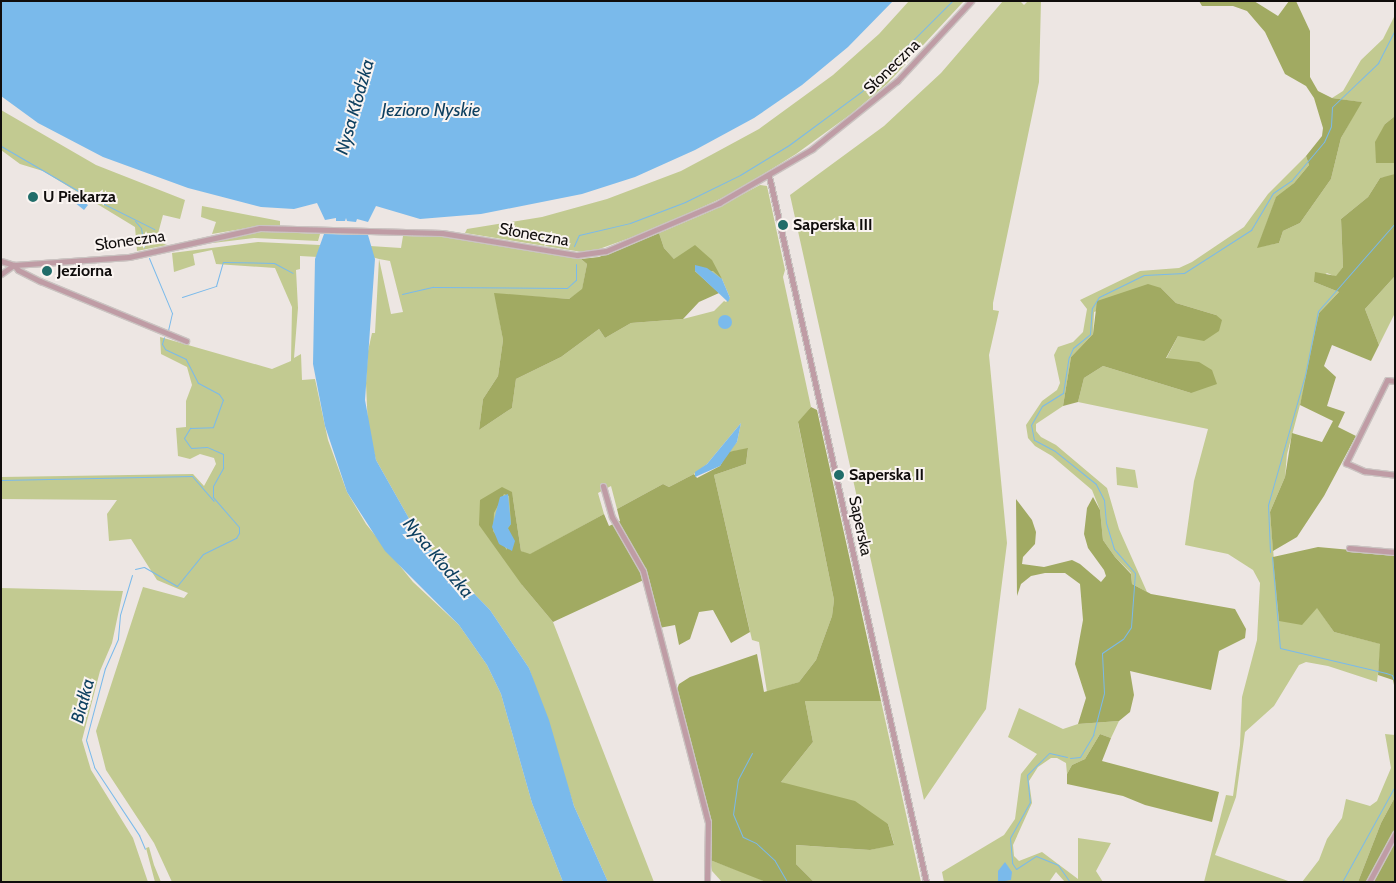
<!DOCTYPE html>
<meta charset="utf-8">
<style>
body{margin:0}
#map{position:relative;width:1396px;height:883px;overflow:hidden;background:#ede6e3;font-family:Cabin,sans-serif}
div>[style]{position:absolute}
.green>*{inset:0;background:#c2ca91}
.forest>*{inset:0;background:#a1aa62}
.water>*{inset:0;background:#7abaeb}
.round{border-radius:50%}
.stream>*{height:1px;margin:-0.5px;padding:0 0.5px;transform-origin:0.5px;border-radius:0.5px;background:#7abaeb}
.roads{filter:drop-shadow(1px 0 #cac3c1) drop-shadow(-1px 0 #cac3c1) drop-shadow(0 1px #cac3c1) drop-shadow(0 -1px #cac3c1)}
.minor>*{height:5px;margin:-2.5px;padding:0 2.5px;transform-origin:2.5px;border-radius:2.5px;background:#bf9ca5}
.dots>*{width:14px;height:14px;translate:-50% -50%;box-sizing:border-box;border:2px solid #faf4f1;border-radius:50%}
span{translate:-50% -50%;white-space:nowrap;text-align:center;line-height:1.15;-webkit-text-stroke:4px #faf4f1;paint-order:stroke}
.street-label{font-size:16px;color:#100d0c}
.poi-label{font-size:16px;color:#100d0c;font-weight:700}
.left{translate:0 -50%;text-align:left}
.water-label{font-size:18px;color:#0e4060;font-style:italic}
.frame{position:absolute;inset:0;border:2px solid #100d0c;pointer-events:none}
</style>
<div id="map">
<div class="green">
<i style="clip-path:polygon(909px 1px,964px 1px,887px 84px,851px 114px,796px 154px,731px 194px,652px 230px,588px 253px,465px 233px,467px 229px,542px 217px,607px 199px,681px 171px,711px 155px,759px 129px,833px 75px,879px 34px)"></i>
<i style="clip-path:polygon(1003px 1px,1020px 1px,1024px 5px,1028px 1px,1041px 1px,1039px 82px,993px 303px,993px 310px,999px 311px,989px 355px,1007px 543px,986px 709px,924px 800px,790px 195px,884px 126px,941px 73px)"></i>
<i style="clip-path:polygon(1395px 15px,1395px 116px,1385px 124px,1376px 162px,1395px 163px,1394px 176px,1380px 178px,1368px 197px,1341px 219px,1343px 267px,1336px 277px,1327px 273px,1314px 282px,1339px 292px,1319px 313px,1311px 363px,1287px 454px,1285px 477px,1270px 512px,1279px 621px,1317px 607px,1334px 632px,1381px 644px,1377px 682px,1328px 666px,1306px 662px,1299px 665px,1274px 706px,1245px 732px,1236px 797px,1215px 855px,1291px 882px,1204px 882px,1226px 795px,1233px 796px,1240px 745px,1242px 697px,1257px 640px,1260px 583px,1253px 570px,1228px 554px,1185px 545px,1194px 481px,1208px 429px,1078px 402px,1084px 378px,1103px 366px,1191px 393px,1166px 359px,1178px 336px,1216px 315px,1176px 303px,1161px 288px,1094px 312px,1093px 334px,1071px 357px,1063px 406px,1036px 424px,1036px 431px,1041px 437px,1056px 445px,1107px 488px,1119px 529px,1147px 592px,1132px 584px,1131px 573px,1115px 557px,1103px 540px,1100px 510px,1092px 490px,1052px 456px,1035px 446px,1028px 438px,1026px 425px,1042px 401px,1057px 390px,1060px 383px,1054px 355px,1058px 347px,1073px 342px,1083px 332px,1087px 309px,1080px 300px,1140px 271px,1179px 268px,1192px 262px,1244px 227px,1268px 194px,1306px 156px,1309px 165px,1294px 183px,1276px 198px,1258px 247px,1279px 243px,1283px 231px,1300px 223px,1331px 179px,1341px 138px,1361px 102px,1332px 98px,1343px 91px,1361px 60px,1383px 39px)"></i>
<i style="clip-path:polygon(1px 110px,96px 165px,185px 200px,180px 219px,163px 215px,156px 241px,167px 245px,137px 251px,135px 227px,43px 171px,20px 164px,1px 150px)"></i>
<i style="clip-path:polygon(evenodd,760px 185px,767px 186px,785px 270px,783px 277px,811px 407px,798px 423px,834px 600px,832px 616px,816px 660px,799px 682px,767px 692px,759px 642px,752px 640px,714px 475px,746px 464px,748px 449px,728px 452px,737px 442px,741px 423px,707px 464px,694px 474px,669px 487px,663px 484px,617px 509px,611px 486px,598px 493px,604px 514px,529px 555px,521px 551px,512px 492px,522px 585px,553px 622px,654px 882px,608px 882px,574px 806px,529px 668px,490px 610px,420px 538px,376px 460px,368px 429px,366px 383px,368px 351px,372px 333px,375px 333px,379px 259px,372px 257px,370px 246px,401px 248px,403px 236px,447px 237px,581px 259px,587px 264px,582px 290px,569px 299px,495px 294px,503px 340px,498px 376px,483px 399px,479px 430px,512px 408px,516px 379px,561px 357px,599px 329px,605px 338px,631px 323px,683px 319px,714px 311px,724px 301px,726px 302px,730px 298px,722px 279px,674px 259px,664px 248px,659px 233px,711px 211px,760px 185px,379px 259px,390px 261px,403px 312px,391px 314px,379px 259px)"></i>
<i style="clip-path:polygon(202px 206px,280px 221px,280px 226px,259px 226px,212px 234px,216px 222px,201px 217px)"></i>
<i style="clip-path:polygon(252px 232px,279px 232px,320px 234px,318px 241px,254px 238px,188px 246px)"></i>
<i style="clip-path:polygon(258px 242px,320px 245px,318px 257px,300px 256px,300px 269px,296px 270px,298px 308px,294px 358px,301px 354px,302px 380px,315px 379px,328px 440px,347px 492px,366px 524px,413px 582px,459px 625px,487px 665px,501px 694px,532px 803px,563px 882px,172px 882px,154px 843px,106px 770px,96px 731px,143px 587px,184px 598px,188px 593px,157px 580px,131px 539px,109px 541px,107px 514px,117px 500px,1px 499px,1px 477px,193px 474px,204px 486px,216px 464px,214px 458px,200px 454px,190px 459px,178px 456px,176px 428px,186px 427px,186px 401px,192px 385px,187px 367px,161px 354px,160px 337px,272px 369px,291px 361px,292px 307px,275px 268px,216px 264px,212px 250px,193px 254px,195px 265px,174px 272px,172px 253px)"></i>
<i style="clip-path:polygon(1395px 276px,1395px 313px,1379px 345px,1365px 309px)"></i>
<i style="clip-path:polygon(1116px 467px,1135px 470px,1138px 488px,1117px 485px)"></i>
<i style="clip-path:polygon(1px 588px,123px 591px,112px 643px,100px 671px,82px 740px,91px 770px,133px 838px,148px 882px,1px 882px)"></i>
<i style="clip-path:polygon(805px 701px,881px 701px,921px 882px,814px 882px,796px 864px,795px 845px,870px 850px,894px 844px,888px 824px,781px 782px,813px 742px)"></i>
<i style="clip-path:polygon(1019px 708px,1063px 729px,1078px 724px,1119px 721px,1111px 738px,1100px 734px,1085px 759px,1072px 765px,1067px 774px,1066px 763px,1057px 758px,1051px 758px,1038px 767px,1029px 781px,1032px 803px,1013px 845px,1014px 856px,1019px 861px,1042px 852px,1078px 879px,1078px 838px,1111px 843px,1096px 871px,1103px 882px,1065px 882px,1056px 872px,1049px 882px,944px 882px,942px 872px,1004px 835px,1015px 819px,1021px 774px,1037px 754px,1008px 737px)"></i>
<i style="clip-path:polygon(1385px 734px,1395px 735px,1395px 797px,1381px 823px,1358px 882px,1302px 882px,1319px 860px,1327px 839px,1342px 818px,1346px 799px,1370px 806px,1377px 801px,1391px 768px)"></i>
<i style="clip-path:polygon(149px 847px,154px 865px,161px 882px,155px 882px,146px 848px)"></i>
<i style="clip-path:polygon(710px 860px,753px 876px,766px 882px,722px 882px,712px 871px)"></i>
</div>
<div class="forest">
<i style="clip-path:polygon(1199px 1px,1254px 1px,1278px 16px,1289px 1px,1296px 1px,1310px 31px,1310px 77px,1318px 91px,1332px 98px,1362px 102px,1341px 138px,1331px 179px,1300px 223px,1283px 231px,1279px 243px,1257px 248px,1276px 197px,1294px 183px,1309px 165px,1306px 156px,1322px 136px,1323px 128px,1314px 98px,1306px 86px,1285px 74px,1265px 32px,1247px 11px,1233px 6px,1202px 6px)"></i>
<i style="clip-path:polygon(1395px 116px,1395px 163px,1376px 163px,1375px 142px,1385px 124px)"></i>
<i style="clip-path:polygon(1395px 174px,1395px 276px,1365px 309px,1379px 345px,1371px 361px,1332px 345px,1324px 366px,1336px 377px,1327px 406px,1345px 412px,1338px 427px,1356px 436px,1324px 496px,1297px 537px,1273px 551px,1270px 512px,1285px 477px,1292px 433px,1322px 442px,1333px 421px,1300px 405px,1319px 313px,1339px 292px,1314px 282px,1315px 272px,1336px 276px,1343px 267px,1341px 219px,1368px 197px,1380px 178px)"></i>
<i style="clip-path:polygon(659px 233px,664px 248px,674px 259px,695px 245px,712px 260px,722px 279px,713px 271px,695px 271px,719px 293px,699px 302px,683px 319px,631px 323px,605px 338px,599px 329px,561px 357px,516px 379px,512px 408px,479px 430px,483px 399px,498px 376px,503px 340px,494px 293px,569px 299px,582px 289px,587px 264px,581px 259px,599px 257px)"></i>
<i style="clip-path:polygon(1148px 284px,1161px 288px,1176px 303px,1216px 315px,1222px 320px,1219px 331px,1204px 341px,1178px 336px,1166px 358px,1199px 362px,1212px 370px,1217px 384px,1191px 393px,1103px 366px,1084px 378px,1078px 402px,1063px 406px,1071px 357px,1093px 334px,1097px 301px)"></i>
<i style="clip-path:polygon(811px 407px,817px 410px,881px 701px,805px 701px,813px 742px,781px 782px,855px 801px,888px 824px,894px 845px,870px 850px,796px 845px,796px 864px,814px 882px,766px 882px,710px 860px,711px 830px,708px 808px,676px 692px,679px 684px,690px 677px,757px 654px,764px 692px,799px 682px,816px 660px,832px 616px,834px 600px,798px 422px)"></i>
<i style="clip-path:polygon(evenodd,748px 448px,746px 464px,714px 475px,750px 632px,731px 643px,713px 610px,699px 612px,690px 639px,679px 645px,675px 625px,659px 628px,648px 578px,553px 622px,522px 585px,479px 525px,480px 500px,502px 487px,512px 492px,521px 551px,530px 554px,604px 514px,609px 526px,620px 521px,617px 509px,663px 484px,669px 487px,694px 474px,697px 478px,720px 466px,728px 452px,748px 448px,504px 494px,509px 496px,511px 524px,508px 528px,507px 550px,493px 531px,494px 513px,504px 494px)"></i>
<i style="clip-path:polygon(1093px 497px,1100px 510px,1103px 540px,1115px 557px,1131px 574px,1132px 584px,1151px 594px,1235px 609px,1246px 629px,1245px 638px,1219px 651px,1211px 690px,1130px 671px,1134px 695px,1130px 712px,1119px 721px,1078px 724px,1086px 698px,1075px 664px,1083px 620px,1080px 584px,1065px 573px,1045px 573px,1031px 576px,1021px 584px,1017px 596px,1016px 499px,1032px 520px,1036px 532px,1035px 544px,1023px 557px,1022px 564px,1044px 567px,1072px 560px,1080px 564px,1101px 582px,1106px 576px,1104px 570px,1088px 548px,1084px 534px,1087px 508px)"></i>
<i style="clip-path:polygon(1318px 547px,1395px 554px,1395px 690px,1393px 680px,1378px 675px,1380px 644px,1334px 632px,1317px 608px,1302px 625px,1279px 621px,1273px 557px)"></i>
<i style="clip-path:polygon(1100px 734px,1111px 738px,1102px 761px,1219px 792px,1212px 822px,1145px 805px,1123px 796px,1067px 784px,1067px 774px,1072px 765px,1085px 759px)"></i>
<i style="clip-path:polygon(1395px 797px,1395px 882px,1358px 882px,1381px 823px)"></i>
</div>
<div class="water">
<i style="clip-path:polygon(1px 1px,893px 1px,848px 47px,802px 85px,754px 118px,695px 150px,635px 177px,582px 194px,481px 214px,420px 219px,376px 206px,368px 222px,357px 219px,356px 222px,347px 221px,346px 218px,345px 221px,336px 221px,336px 218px,325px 220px,317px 203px,294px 209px,261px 207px,188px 188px,103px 157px,38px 123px,1px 96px)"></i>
<i style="clip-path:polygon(67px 191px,88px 205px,84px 210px,64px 194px)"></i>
<i style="clip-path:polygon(324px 234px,368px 235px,375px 259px,365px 400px,376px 460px,420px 538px,490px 610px,529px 668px,549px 720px,574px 806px,608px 882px,563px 882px,532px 803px,501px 694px,487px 665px,459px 625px,385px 551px,347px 492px,325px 426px,313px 364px,315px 259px)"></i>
<i style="clip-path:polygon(695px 265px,707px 268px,722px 279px,730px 298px,728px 302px,695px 271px)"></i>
<i class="round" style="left:718px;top:315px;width:14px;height:14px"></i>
<i style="clip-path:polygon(741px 423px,737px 442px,720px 466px,695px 477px,695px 472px,707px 464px)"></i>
<i style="clip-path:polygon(508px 494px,511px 524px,508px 528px,515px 541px,512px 551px,499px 544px,492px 527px,500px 497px)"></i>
<i style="clip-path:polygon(1005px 862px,1012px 872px,1011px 880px,998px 882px,998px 871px)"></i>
</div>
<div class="stream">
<i style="left:1px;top:146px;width:91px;rotate:30.2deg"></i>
<i style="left:80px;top:192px;width:83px;rotate:26.6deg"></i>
<i style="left:135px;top:221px;width:9px;rotate:49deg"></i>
<i style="left:141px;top:228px;width:19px;rotate:81deg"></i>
<i style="left:574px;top:246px;width:12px;rotate:-66deg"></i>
<i style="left:579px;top:235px;width:52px;rotate:-13.2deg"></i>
<i style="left:630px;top:223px;width:59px;rotate:-20.9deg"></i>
<i style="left:685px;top:202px;width:61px;rotate:-26.1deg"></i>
<i style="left:740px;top:175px;width:57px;rotate:-31.5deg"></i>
<i style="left:789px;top:145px;width:89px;rotate:-36.4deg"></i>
<i style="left:861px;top:92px;width:129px;rotate:-45deg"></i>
<i style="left:149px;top:258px;width:60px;rotate:67.3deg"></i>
<i style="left:172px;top:313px;width:18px;rotate:103deg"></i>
<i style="left:402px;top:294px;width:32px;rotate:-13deg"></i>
<i style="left:433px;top:287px;width:134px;rotate:0.4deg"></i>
<i style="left:567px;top:288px;width:12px;rotate:-42deg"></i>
<i style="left:576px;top:280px;width:16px;rotate:-90deg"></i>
<i style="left:182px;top:297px;width:36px;rotate:-18deg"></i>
<i style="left:216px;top:286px;width:25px;rotate:-74deg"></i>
<i style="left:223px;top:262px;width:51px;rotate:1.1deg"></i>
<i style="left:274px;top:263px;width:21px;rotate:28deg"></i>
<i style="left:1px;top:480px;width:191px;rotate:-1.2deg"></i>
<i style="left:192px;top:476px;width:33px;rotate:49deg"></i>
<i style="left:1270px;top:552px;width:47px;rotate:-92.4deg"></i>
<i style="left:1268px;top:505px;width:135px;rotate:-74.1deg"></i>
<i style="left:1305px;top:375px;width:65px;rotate:-78.5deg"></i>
<i style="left:1318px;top:311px;width:117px;rotate:-48.8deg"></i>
<i style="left:1272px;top:557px;width:91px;rotate:85deg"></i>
<i style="left:1280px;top:648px;width:109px;rotate:13.3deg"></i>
<i style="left:1386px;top:673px;width:6px;rotate:18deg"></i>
<i style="left:1392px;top:675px;width:9px;rotate:69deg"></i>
<i style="left:135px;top:569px;width:9px;rotate:-13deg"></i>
<i style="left:144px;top:567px;width:38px;rotate:30deg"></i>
<i style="left:177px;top:586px;width:41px;rotate:-50.9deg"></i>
<i style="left:203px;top:554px;width:37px;rotate:-26deg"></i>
<i style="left:236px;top:538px;width:6px;rotate:-59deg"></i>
<i style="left:239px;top:533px;width:6px;rotate:-90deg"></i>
<i style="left:239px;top:527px;width:40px;rotate:-131deg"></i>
<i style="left:213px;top:497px;width:11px;rotate:-90deg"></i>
<i style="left:213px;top:486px;width:21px;rotate:-61deg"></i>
<i style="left:223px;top:468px;width:14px;rotate:-90deg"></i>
<i style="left:223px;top:454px;width:17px;rotate:-156deg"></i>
<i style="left:207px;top:447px;width:16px;rotate:176deg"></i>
<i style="left:191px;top:448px;width:12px;rotate:-125deg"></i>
<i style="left:184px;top:438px;width:12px;rotate:-59deg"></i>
<i style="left:190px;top:428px;width:23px;rotate:-2deg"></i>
<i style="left:213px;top:427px;width:29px;rotate:-70deg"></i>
<i style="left:223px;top:400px;width:7px;rotate:-124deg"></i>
<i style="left:219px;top:394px;width:24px;rotate:-152deg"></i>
<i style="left:198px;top:383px;width:27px;rotate:-117deg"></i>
<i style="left:186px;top:359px;width:23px;rotate:-155deg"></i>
<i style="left:165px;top:349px;width:6px;rotate:-121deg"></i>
<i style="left:162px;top:344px;width:7px;rotate:-74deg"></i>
<i style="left:132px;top:575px;width:42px;rotate:106.7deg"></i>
<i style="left:120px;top:615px;width:24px;rotate:95deg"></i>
<i style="left:118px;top:639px;width:32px;rotate:114deg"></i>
<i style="left:105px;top:668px;width:74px;rotate:104.8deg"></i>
<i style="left:86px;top:740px;width:28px;rotate:73deg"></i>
<i style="left:94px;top:767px;width:82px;rotate:56.5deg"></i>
<i style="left:139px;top:835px;width:15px;rotate:67deg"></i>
<i style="left:752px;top:753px;width:30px;rotate:118deg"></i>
<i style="left:738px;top:779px;width:35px;rotate:98deg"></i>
<i style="left:733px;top:814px;width:25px;rotate:67deg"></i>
<i style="left:743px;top:837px;width:14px;rotate:25deg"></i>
<i style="left:756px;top:843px;width:26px;rotate:43deg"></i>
<i style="left:775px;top:861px;width:24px;rotate:60deg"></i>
<i style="left:1067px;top:757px;width:18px;rotate:-167deg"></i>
<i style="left:1049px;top:753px;width:31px;rotate:135deg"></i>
<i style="left:1027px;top:775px;width:27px;rotate:84deg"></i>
<i style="left:1030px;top:802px;width:41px;rotate:119.1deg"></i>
<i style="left:1010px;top:838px;width:25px;rotate:85deg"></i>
<i style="left:1012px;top:863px;width:7px;rotate:56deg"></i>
<i style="left:1016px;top:869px;width:24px;rotate:-33deg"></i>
<i style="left:1036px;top:856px;width:24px;rotate:22deg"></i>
<i style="left:1058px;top:865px;width:21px;rotate:55deg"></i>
<i style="left:1070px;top:758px;width:10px;rotate:-6deg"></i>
<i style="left:1080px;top:757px;width:26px;rotate:-59deg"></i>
<i style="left:1093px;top:735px;width:43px;rotate:-75.3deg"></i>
<i style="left:1104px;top:693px;width:40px;rotate:-92.9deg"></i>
<i style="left:1102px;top:653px;width:25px;rotate:-34deg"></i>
<i style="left:1123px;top:639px;width:14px;rotate:-56deg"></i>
<i style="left:1131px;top:627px;width:54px;rotate:-85.8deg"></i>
<i style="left:1135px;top:573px;width:32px;rotate:-131deg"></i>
<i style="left:1114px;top:549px;width:27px;rotate:-107deg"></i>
<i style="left:1106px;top:523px;width:23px;rotate:-95deg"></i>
<i style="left:1104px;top:500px;width:18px;rotate:-117deg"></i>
<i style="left:1096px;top:484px;width:53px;rotate:-141.2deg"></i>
<i style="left:1055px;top:451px;width:24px;rotate:-152deg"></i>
<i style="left:1034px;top:440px;width:15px;rotate:-101deg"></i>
<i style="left:1031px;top:425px;width:22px;rotate:-60deg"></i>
<i style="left:1042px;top:406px;width:25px;rotate:-32deg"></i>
<i style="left:1063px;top:393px;width:36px;rotate:-81deg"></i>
<i style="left:1069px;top:357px;width:10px;rotate:-66deg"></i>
<i style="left:1073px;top:348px;width:22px;rotate:-39deg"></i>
<i style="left:1090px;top:334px;width:26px;rotate:-86deg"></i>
<i style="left:1092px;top:308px;width:13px;rotate:-58deg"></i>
<i style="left:1099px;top:297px;width:50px;rotate:-26.1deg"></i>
<i style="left:1144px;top:275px;width:40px;rotate:-2.9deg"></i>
<i style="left:1184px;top:273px;width:80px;rotate:-32.7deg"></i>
<i style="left:1251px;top:230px;width:43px;rotate:-59.3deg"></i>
<i style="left:1273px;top:193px;width:22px;rotate:-34deg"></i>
<i style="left:1291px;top:181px;width:51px;rotate:-49.8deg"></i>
<i style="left:1324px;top:142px;width:17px;rotate:-66deg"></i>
<i style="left:1331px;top:126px;width:19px;rotate:-87deg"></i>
<i style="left:1332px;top:107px;width:64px;rotate:-43.7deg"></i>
<i style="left:1378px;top:63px;width:38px;rotate:-63deg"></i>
<i style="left:1342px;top:882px;width:110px;rotate:-61.1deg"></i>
</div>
<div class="roads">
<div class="minor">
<i style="left:769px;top:176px;width:723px;rotate:77.46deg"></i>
<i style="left:1px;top:261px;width:14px;rotate:17deg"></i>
<i style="left:14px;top:265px;width:115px;rotate:-4deg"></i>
<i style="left:129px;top:257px;width:134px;rotate:-12.5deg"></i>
<i style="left:260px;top:228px;width:182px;rotate:1.6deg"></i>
<i style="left:442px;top:233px;width:137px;rotate:9.3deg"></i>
<i style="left:577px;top:255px;width:29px;rotate:-8deg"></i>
<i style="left:606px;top:251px;width:123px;rotate:-23deg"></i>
<i style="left:719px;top:203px;width:108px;rotate:-30.1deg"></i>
<i style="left:812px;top:149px;width:109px;rotate:-38.7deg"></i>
<i style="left:897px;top:81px;width:109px;rotate:-47.2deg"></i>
<i style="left:14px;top:265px;width:6px;rotate:51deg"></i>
<i style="left:18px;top:270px;width:25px;rotate:27deg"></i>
<i style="left:40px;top:281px;width:158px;rotate:22.3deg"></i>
<i style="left:1px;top:274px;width:16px;rotate:-35deg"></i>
<i style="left:1395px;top:381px;width:8px;rotate:-173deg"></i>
<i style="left:1387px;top:380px;width:93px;rotate:116.3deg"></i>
<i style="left:1346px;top:463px;width:20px;rotate:24deg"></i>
<i style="left:1364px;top:471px;width:31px;rotate:7deg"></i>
<i style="left:603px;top:486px;width:32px;rotate:74deg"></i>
<i style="left:612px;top:517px;width:62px;rotate:60.1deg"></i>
<i style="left:643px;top:571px;width:259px;rotate:75.5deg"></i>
<i style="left:708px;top:822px;width:60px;rotate:91deg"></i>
<i style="left:1349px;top:548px;width:46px;rotate:5deg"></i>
<i style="left:1369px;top:882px;width:55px;rotate:-61.6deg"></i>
</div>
</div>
<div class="dots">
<i style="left:33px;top:197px;background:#216d6a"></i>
<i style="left:783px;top:225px;background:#216d6a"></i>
<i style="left:47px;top:271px;background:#216d6a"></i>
<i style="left:839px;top:475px;background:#216d6a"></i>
</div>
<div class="street-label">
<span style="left:892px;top:67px;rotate:-44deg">Słoneczna</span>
<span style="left:534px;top:235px;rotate:10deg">Słoneczna</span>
<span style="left:130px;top:241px;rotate:-8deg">Słoneczna</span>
<span style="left:860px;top:526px;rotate:78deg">Saperska</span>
</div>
<div class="poi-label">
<span class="left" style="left:43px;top:197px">U Piekarza</span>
<span class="left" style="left:793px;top:225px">Saperska III</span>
<span class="left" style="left:57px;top:271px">Jeziorna</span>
<span class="left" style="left:849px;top:475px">Saperska II</span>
</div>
<div class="water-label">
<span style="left:355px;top:107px;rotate:-74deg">Nysa Kłodzka</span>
<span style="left:431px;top:110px">Jezioro Nyskie</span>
<span style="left:438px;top:558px;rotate:50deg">Nysa Kłodzka</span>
<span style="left:83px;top:701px;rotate:-75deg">Białka</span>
</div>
<div class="frame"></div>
</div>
